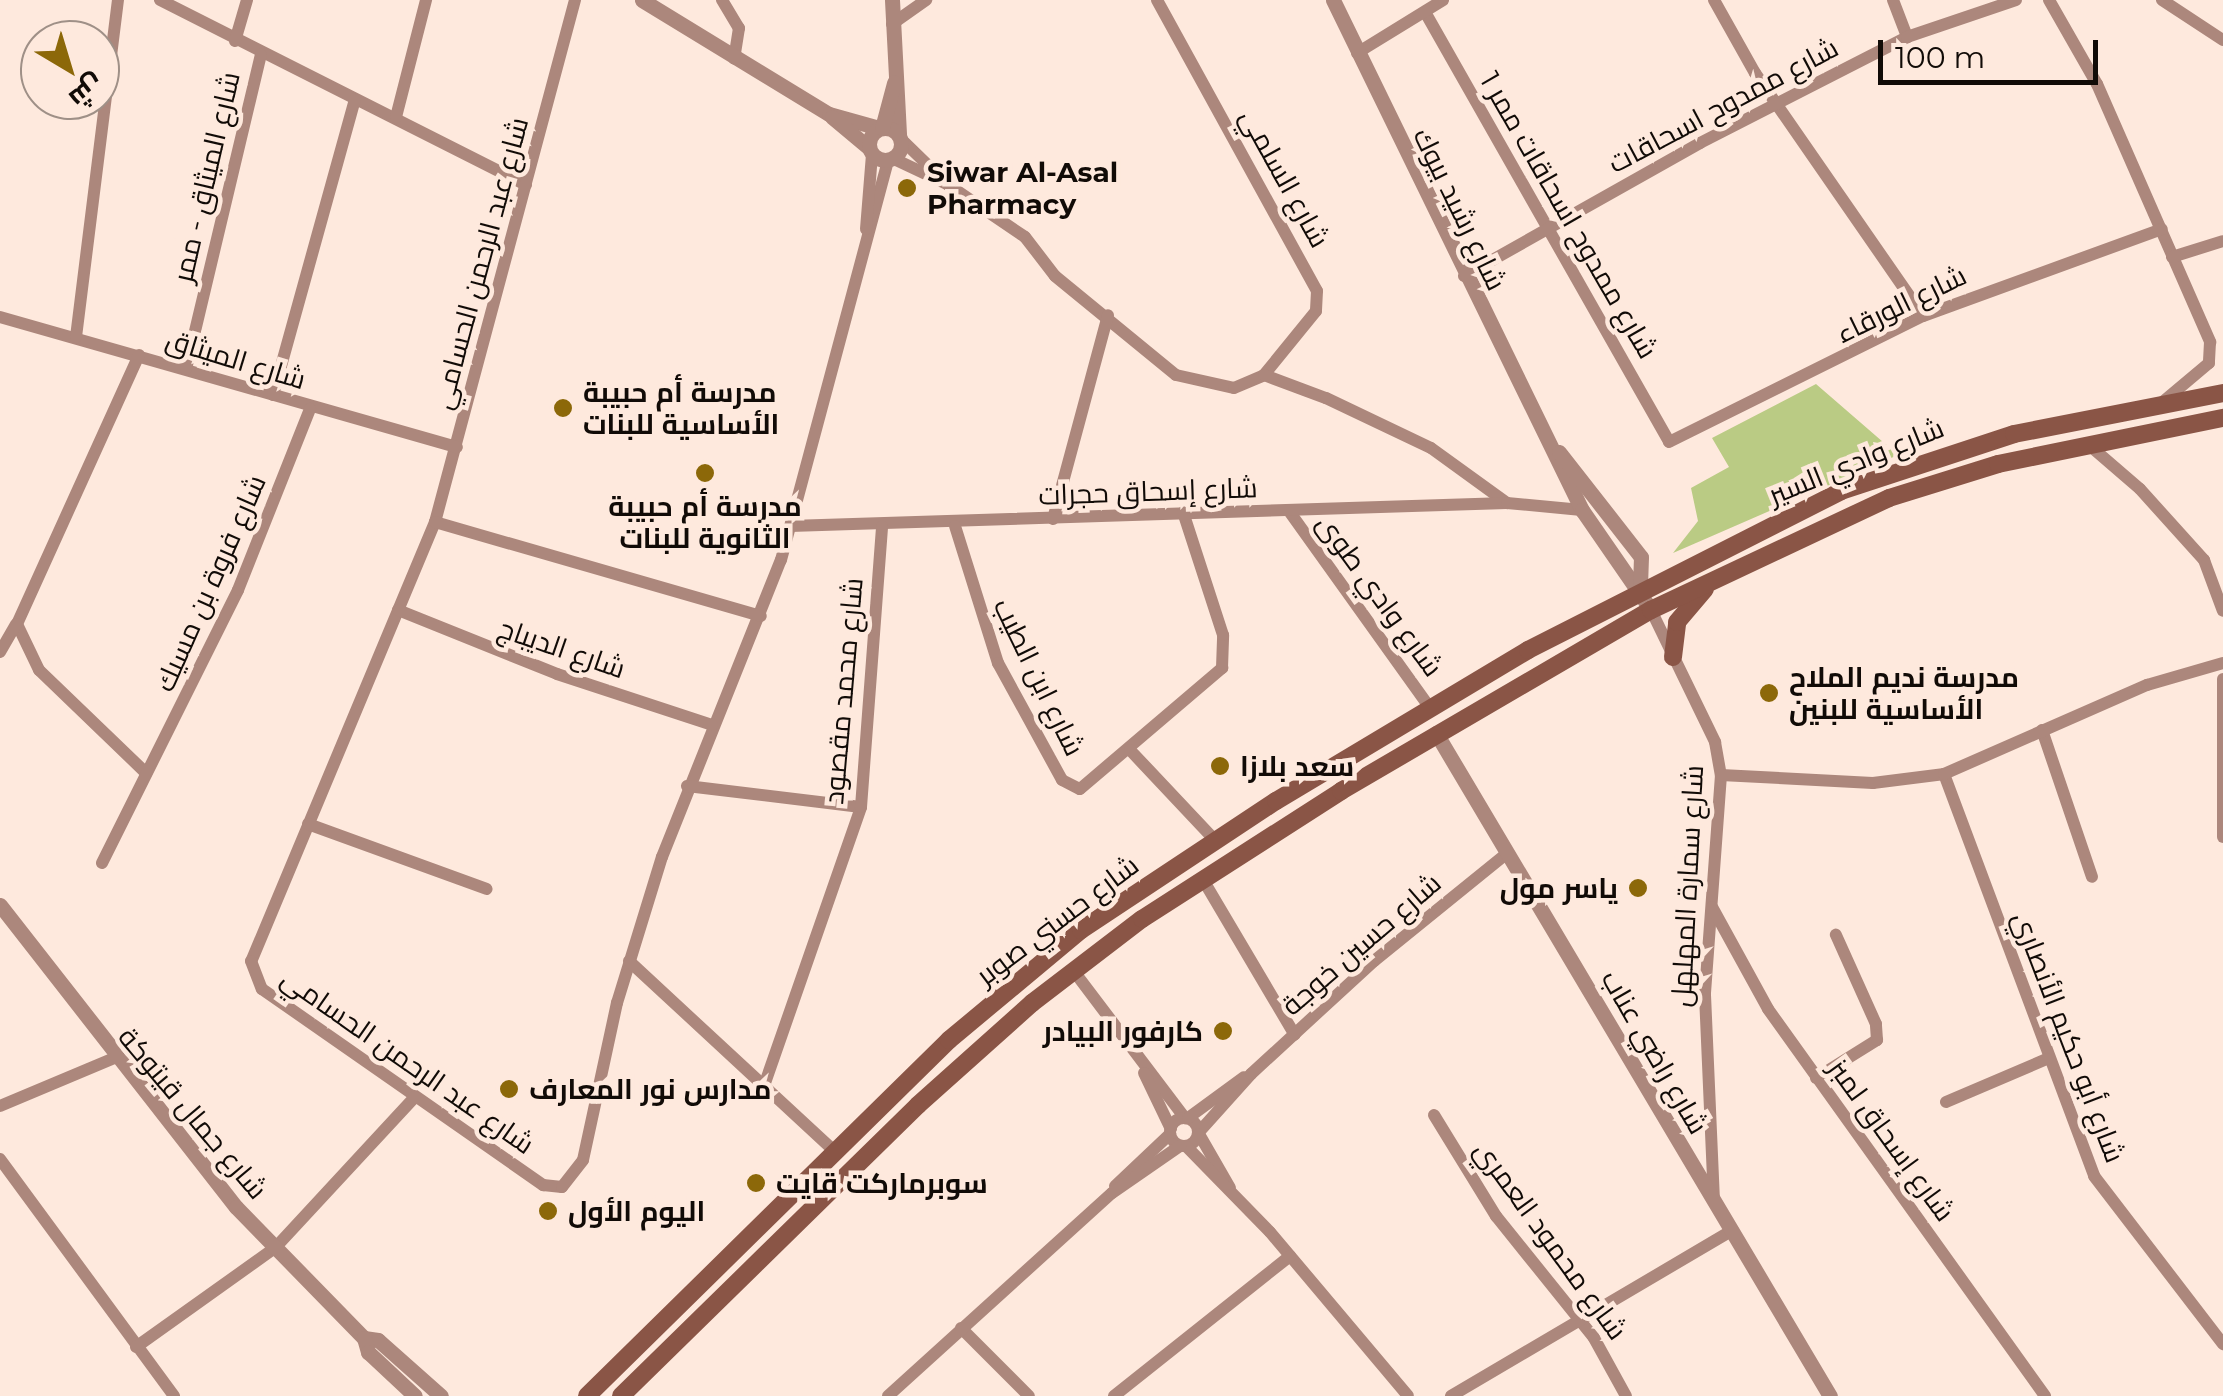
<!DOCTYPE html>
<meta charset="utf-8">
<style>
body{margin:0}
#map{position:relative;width:2223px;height:1396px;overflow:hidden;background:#fee9dd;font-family:Montserrat,Cairo,sans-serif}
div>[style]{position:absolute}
.green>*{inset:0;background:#bacb84}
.minor>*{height:12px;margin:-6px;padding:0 6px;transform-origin:6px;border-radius:6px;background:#ac877c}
.minor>.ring{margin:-6px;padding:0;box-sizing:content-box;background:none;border:12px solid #ac877c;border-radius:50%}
.tertiary>*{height:15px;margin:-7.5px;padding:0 7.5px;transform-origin:7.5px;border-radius:7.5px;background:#ac877c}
.tertiary>.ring{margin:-7.5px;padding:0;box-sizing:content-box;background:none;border:15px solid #ac877c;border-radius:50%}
.secondary>*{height:18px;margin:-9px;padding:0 9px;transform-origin:9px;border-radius:9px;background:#8a5546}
.dots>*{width:28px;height:28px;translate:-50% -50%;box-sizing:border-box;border:5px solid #fee9dd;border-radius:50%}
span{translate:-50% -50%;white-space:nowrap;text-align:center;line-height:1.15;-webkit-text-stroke:9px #fee9dd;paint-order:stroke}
.street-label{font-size:28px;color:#110b07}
.poi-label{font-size:28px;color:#110b07;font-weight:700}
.left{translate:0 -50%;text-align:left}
.right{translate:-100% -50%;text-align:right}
.north{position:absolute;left:20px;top:20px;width:100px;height:100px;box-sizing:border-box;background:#fee9dd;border:2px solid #9f9087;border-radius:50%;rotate:142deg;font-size:28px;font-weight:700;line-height:40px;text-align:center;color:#110b07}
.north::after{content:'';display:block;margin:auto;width:35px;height:45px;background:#8c6809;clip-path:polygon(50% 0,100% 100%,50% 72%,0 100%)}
.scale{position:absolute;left:1878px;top:40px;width:220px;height:45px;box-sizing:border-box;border:5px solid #110b07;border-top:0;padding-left:12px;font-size:30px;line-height:35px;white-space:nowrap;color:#110b07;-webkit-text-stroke:8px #fee9dd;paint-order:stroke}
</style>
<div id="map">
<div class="green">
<i style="clip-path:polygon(1816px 384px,1898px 455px,1673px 553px,1698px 521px,1691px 488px,1729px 467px,1712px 438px)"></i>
</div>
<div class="minor">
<i style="left:160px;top:0;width:410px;rotate:26.8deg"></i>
<i style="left:575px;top:0;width:540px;rotate:105.01deg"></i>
<i style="left:435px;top:522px;width:476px;rotate:112.7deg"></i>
<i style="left:251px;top:961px;width:30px;rotate:69deg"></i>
<i style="left:262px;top:989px;width:343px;rotate:34.9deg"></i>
<i style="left:543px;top:1185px;width:19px;rotate:6deg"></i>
<i style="left:562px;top:1187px;width:34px;rotate:-52deg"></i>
<i style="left:583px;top:1160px;width:161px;rotate:-77.8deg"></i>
<i style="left:617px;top:1003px;width:153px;rotate:-72.9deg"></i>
<i style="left:662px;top:857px;width:320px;rotate:-68.2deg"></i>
<i style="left:781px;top:560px;width:414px;rotate:-75deg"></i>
<i style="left:722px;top:0;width:33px;rotate:59deg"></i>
<i style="left:739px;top:28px;width:31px;rotate:99deg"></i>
<i style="left:1157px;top:0;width:332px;rotate:61.2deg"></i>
<i style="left:1317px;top:291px;width:20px;rotate:93deg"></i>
<i style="left:1316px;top:311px;width:82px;rotate:129.1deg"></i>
<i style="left:1714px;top:0;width:84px;rotate:60.7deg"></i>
<i style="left:1755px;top:73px;width:295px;rotate:55.3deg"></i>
<i style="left:1893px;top:0;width:40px;rotate:69deg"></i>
<i style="left:2049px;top:0;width:97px;rotate:60.3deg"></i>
<i style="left:2097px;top:84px;width:282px;rotate:66.3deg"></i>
<i style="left:2210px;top:342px;width:21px;rotate:93deg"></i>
<i style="left:2209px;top:363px;width:67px;rotate:139.9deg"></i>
<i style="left:2162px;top:0;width:73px;rotate:33.3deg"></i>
<i style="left:1425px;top:12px;width:494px;rotate:60.4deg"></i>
<i style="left:1669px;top:442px;width:284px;rotate:-26.4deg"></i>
<i style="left:1923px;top:316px;width:254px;rotate:-20deg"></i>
<i style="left:892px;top:24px;width:42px;rotate:-35.2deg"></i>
<i style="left:235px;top:41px;width:43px;rotate:-73.7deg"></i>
<i style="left:1357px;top:53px;width:101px;rotate:-31.6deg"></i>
<i style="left:396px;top:117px;width:121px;rotate:-75.6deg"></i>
<i style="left:900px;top:138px;width:53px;rotate:44.2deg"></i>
<i style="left:892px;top:158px;width:61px;rotate:25.3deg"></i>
<i style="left:947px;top:184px;width:94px;rotate:34.2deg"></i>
<i style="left:1025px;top:237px;width:49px;rotate:52.4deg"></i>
<i style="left:1055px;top:276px;width:156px;rotate:39.3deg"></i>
<i style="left:1176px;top:375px;width:59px;rotate:12.6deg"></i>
<i style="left:1234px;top:388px;width:33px;rotate:-23deg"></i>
<i style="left:1264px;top:375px;width:66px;rotate:20.4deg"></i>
<i style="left:1326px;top:398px;width:116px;rotate:25.5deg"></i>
<i style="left:1431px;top:448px;width:94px;rotate:35.9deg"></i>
<i style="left:866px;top:229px;width:74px;rotate:-85.4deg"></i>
<i style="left:2172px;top:257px;width:53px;rotate:-17.4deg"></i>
<i style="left:1464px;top:276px;width:271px;rotate:-29.4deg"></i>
<i style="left:1700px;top:143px;width:233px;rotate:-27.1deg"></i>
<i style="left:1907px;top:37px;width:115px;rotate:-18.7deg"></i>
<i style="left:0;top:317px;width:475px;rotate:15.9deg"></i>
<i style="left:76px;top:337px;width:340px;rotate:-82.9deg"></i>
<i style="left:139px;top:355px;width:295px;rotate:114.4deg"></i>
<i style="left:17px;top:624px;width:51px;rotate:64.4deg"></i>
<i style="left:39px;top:670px;width:149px;rotate:43.9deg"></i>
<i style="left:186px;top:369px;width:323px;rotate:-76.6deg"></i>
<i style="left:273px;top:395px;width:307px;rotate:-74.5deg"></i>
<i style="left:2089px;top:445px;width:67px;rotate:40.8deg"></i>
<i style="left:2140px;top:489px;width:96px;rotate:48deg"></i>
<i style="left:2204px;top:560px;width:54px;rotate:69.6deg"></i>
<i style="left:1289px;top:511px;width:242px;rotate:54.4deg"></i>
<i style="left:1053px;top:519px;width:211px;rotate:-74.9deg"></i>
<i style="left:435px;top:522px;width:339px;rotate:16.1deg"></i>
<i style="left:790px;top:526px;width:717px;rotate:-1.84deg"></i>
<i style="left:1507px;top:503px;width:75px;rotate:5.3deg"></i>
<i style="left:955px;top:526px;width:144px;rotate:72.6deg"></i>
<i style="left:998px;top:663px;width:133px;rotate:61.3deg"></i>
<i style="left:1062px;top:780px;width:20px;rotate:27deg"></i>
<i style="left:1080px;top:789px;width:187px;rotate:-40.4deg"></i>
<i style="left:1222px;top:668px;width:33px;rotate:-88deg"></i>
<i style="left:1223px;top:635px;width:129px;rotate:-108deg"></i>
<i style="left:398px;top:610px;width:171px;rotate:21.9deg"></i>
<i style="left:557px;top:674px;width:163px;rotate:18.2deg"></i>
<i style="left:1651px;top:610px;width:147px;rotate:64.1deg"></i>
<i style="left:1715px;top:742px;width:34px;rotate:80deg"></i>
<i style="left:1721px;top:775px;width:221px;rotate:94.2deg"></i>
<i style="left:1705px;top:995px;width:204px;rotate:87.5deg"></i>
<i style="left:0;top:652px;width:32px;rotate:-60deg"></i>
<i style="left:2223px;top:679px;width:158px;rotate:90deg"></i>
<i style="left:2042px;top:730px;width:155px;rotate:71.2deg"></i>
<i style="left:1130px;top:750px;width:122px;rotate:46.7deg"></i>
<i style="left:1944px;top:774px;width:429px;rotate:69.5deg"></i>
<i style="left:2094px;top:1176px;width:212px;rotate:52.5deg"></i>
<i style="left:1721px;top:775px;width:152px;rotate:3deg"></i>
<i style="left:1873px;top:783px;width:72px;rotate:-7.2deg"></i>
<i style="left:1944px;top:774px;width:222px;rotate:-23.7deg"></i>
<i style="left:2147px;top:685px;width:79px;rotate:-16.1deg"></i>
<i style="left:687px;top:786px;width:175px;rotate:6.9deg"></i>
<i style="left:308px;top:824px;width:190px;rotate:20deg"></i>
<i style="left:102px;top:863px;width:305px;rotate:-63.5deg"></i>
<i style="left:238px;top:590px;width:195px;rotate:-68.3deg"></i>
<i style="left:1202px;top:878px;width:182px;rotate:59.4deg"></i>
<i style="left:1712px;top:907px;width:116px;rotate:61.2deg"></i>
<i style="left:1768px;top:1009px;width:476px;rotate:54.4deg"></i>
<i style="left:629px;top:961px;width:277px;rotate:42.8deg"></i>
<i style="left:1073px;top:970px;width:186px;rotate:52.9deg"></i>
<i style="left:1144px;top:1073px;width:62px;rotate:64.3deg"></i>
<i style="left:1816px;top:1078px;width:72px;rotate:-31.9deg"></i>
<i style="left:1877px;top:1040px;width:16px;rotate:-94deg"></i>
<i style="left:1876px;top:1024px;width:98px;rotate:-114.2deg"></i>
<i style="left:765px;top:1083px;width:292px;rotate:-70.8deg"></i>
<i style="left:861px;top:807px;width:281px;rotate:-85.7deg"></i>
<i style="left:1946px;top:1102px;width:110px;rotate:-23.1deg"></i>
<i style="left:0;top:1106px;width:124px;rotate:-22.8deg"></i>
<i style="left:1434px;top:1115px;width:119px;rotate:58.5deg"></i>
<i style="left:1496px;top:1216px;width:156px;rotate:51.2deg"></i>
<i style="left:1594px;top:1338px;width:66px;rotate:61.1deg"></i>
<i class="ring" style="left:1170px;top:1118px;width:16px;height:16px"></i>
<i style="left:1188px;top:1118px;width:69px;rotate:-36.2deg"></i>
<i style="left:1199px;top:1132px;width:78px;rotate:-48.1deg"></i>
<i style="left:1251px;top:1074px;width:167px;rotate:-42.6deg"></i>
<i style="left:1374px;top:961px;width:169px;rotate:-39deg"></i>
<i style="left:1199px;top:1134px;width:62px;rotate:60.1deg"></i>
<i style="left:1186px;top:1146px;width:120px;rotate:45.7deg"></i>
<i style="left:1270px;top:1232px;width:214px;rotate:49.9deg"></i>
<i style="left:0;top:1159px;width:294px;rotate:53.7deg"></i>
<i style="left:1115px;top:1186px;width:76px;rotate:-43.4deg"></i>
<i style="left:961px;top:1328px;width:96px;rotate:45deg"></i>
<i style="left:136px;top:1347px;width:171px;rotate:-35.5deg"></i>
<i style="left:275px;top:1248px;width:206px;rotate:-47.2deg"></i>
<i style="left:888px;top:1396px;width:302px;rotate:-42.2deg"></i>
<i style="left:1112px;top:1193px;width:83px;rotate:-34.7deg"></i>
<i style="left:1114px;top:1396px;width:225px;rotate:-38.5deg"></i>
<i style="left:1451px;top:1396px;width:327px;rotate:-30.5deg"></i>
</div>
<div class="tertiary">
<i style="left:642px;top:0;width:219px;rotate:31.4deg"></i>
<i style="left:829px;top:114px;width:52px;rotate:15.6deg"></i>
<i style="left:892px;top:0;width:135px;rotate:87deg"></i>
<i style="left:1333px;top:0;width:568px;rotate:63.98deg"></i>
<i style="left:1582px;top:510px;width:121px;rotate:55.4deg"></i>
<i style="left:832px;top:117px;width:48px;rotate:40deg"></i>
<i class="ring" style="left:869px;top:128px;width:17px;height:17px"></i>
<i style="left:882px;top:128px;width:47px;rotate:-75.1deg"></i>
<i style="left:1559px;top:452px;width:133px;rotate:52deg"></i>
<i style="left:1641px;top:557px;width:33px;rotate:92deg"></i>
<i style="left:1436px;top:733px;width:771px;rotate:59.28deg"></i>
<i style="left:0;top:905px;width:383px;rotate:52deg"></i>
<i style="left:236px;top:1207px;width:183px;rotate:45.7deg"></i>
<i style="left:364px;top:1338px;width:14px;rotate:8deg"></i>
<i style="left:378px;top:1340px;width:84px;rotate:41.6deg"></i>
<i style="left:364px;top:1338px;width:15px;rotate:74deg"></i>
<i style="left:368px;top:1352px;width:64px;rotate:43.1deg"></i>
</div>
<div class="secondary">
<i style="left:1673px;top:657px;width:35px;rotate:-83deg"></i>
<i style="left:1677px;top:622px;width:43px;rotate:-49.7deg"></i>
<i style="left:587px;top:1396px;width:508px;rotate:-44.52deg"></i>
<i style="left:949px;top:1040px;width:172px;rotate:-39.8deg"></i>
<i style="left:1081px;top:930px;width:234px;rotate:-33.5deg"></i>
<i style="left:1276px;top:801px;width:294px;rotate:-30.9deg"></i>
<i style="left:1528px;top:650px;width:351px;rotate:-26.9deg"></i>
<i style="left:1841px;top:491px;width:182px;rotate:-18.2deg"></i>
<i style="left:2014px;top:434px;width:213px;rotate:-11.1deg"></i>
<i style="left:621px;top:1396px;width:416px;rotate:-44.4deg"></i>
<i style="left:918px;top:1105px;width:153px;rotate:-41.8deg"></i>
<i style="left:1032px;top:1003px;width:138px;rotate:-37.4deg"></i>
<i style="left:1142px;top:919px;width:237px;rotate:-32.7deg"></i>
<i style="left:1341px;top:791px;width:359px;rotate:-30.3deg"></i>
<i style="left:1651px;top:610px;width:263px;rotate:-25.2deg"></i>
<i style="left:1889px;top:498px;width:114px;rotate:-17.3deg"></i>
<i style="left:1998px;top:464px;width:230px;rotate:-11.6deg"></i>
</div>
<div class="dots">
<i style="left:907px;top:188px;background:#8c6809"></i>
<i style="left:563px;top:408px;background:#8c6809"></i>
<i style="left:705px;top:473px;background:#8c6809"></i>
<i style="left:1769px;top:693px;background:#8c6809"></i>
<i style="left:1220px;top:766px;background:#8c6809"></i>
<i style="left:1638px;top:888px;background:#8c6809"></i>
<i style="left:1223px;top:1031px;background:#8c6809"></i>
<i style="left:509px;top:1089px;background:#8c6809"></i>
<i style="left:756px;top:1183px;background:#8c6809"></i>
<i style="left:548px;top:1211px;background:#8c6809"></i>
</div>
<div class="street-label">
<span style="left:1723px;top:105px;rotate:-28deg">شارع ممدوح اسحاقات</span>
<span style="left:206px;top:177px;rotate:-77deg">شارع الميثاق - ممر</span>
<span style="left:1285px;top:178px;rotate:61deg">شارع السلمي</span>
<span style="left:1460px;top:209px;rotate:64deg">شارع رشيد بيوك</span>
<span style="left:1569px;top:215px;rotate:60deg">شارع ممدوح اسحاقات ممر 1</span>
<span style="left:480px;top:263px;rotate:-75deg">شارع عبد الرحمن الحسامي</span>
<span style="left:1901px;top:304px;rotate:-26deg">شارع الورقاء</span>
<span style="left:236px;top:359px;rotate:17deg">شارع الميثاق</span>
<span style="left:1856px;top:461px;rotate:-22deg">شارع وادي السير</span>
<span style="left:1148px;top:491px;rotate:-2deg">شارع إسحاق حجرات</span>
<span style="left:210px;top:583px;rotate:-66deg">شارع فروة بن مسيك</span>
<span style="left:1380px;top:595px;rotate:54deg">شارع وادي طوى</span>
<span style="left:562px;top:648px;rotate:19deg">شارع الديباج</span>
<span style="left:1039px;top:677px;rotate:64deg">شارع ابن الطيب</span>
<span style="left:843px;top:691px;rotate:-85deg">شارع محمد مقصود</span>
<span style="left:1687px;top:886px;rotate:-87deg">شارع سمارة المهلهل</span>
<span style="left:1057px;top:920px;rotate:-37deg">شارع حسني صوبر</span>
<span style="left:1361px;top:944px;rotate:-41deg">شارع حسين خوجة</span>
<span style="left:2069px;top:1037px;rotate:69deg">شارع أبو حكيم الأنصاري</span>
<span style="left:1655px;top:1052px;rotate:60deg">شارع راضي عناب</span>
<span style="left:408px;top:1061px;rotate:35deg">شارع عبد الرحمن الحسامي</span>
<span style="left:193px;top:1113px;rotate:50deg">شارع جمال قيتوكة</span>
<span style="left:1892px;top:1140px;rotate:54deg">شارع إسحاق لمبز</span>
<span style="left:1551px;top:1240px;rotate:54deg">شارع محمود العمري</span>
</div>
<div class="poi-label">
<span class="left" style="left:927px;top:188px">Siwar Al-Asal<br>Pharmacy</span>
<span class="left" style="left:583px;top:408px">مدرسة أم حبيبة<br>الأساسية للبنات</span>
<span style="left:705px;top:522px">مدرسة أم حبيبة<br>الثانوية للبنات</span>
<span class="left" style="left:1789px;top:693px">مدرسة نديم الملاح<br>الأساسية للبنين</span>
<span class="left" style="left:1240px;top:766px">سعد بلازا</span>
<span class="right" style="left:1618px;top:888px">ياسر مول</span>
<span class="right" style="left:1203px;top:1031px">كارفور البيادر</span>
<span class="left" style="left:529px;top:1089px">مدارس نور المعارف</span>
<span class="left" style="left:776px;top:1183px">سوبرماركت قايت</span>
<span class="left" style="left:568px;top:1211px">اليوم الأول</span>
</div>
<div class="north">ش</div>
<div class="scale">100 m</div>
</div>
